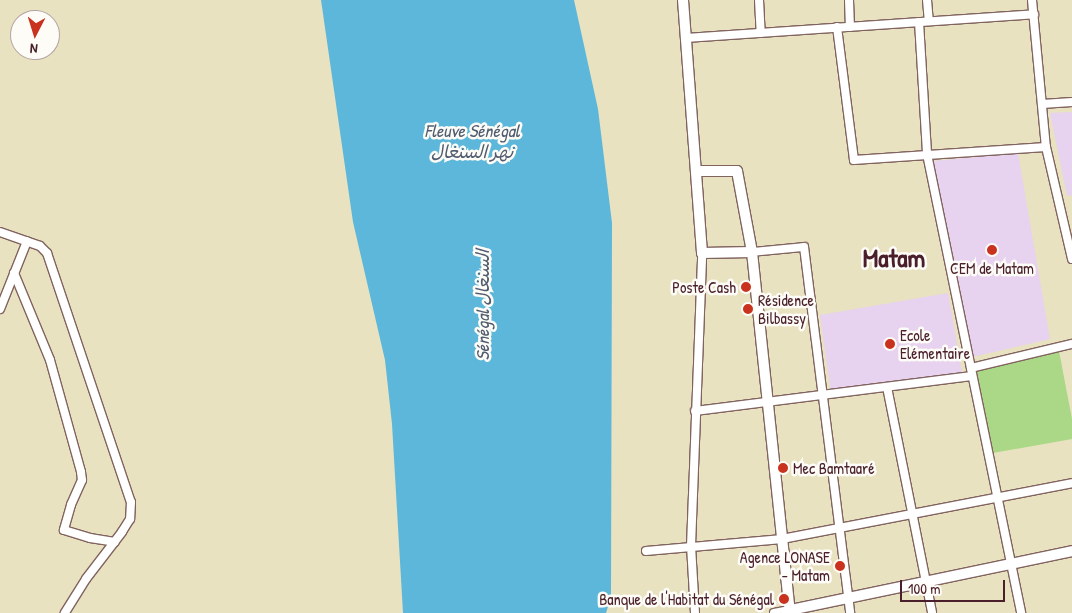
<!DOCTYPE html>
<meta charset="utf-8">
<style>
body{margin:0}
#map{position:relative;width:1072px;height:613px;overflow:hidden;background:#e8e2c0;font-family:"Patrick Hand","Playpen Sans Arabic",sans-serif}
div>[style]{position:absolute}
.built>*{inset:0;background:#e7d2ef}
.green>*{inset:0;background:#aad886}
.water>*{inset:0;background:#5cb7da}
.roads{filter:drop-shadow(1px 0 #81635f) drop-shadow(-1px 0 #81635f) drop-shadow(0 1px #81635f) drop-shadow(0 -1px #81635f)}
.minor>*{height:8px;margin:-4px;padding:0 4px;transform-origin:4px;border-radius:4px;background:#fff}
.major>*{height:10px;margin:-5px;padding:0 5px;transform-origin:5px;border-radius:5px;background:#fff}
.dots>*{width:14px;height:14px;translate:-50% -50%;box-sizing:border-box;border:2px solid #fdfcf7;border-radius:50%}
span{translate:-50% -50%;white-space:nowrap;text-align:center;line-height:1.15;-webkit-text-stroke:5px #fdfcf7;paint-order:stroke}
.poi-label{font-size:16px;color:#4a1f2b}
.right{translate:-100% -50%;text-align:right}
.left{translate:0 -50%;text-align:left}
.water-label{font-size:18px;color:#515c71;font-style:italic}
.town-label{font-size:26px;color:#4a1f2b;font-weight:700}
.north{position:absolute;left:10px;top:10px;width:50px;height:50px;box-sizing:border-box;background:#fdfcf7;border:1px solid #b5a4a5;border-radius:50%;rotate:185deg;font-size:14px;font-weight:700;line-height:20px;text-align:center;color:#4a1f2b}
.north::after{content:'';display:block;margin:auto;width:18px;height:22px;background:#c8321e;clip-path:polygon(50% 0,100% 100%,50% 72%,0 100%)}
.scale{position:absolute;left:900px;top:580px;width:105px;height:22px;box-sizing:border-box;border:2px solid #4a1f2b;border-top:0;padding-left:6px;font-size:15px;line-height:18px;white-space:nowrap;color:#4a1f2b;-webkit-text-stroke:4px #fdfcf7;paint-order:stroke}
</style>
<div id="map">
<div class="built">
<i style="clip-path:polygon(1072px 112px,1072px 195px,1067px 196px,1050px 113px)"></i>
<i style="clip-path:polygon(1018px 153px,1050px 339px,968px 358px,933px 161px)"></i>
<i style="clip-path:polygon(948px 293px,962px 372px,831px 393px,820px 315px)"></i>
</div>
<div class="green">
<i style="clip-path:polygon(1059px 351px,1072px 419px,1072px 439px,993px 453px,976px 369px)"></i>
</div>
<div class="water">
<i style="clip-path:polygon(321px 0,574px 0,598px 109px,612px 223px,611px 597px,606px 613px,403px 613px,392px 424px,385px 360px,353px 222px)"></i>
</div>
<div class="roads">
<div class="minor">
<i style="left:759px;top:0;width:33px;rotate:87deg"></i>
<i style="left:849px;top:0;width:27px;rotate:88deg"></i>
<i style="left:927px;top:0;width:21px;rotate:85deg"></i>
<i style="left:1032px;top:0;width:148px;rotate:84.6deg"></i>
<i style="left:1046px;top:147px;width:115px;rotate:76.9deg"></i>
<i style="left:919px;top:22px;width:132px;rotate:86.5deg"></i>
<i style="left:927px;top:154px;width:469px;rotate:78.4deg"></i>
<i style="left:837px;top:27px;width:134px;rotate:82.7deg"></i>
<i style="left:854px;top:160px;width:192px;rotate:-3.9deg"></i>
<i style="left:686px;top:38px;width:349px;rotate:-3.9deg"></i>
<i style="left:1042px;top:104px;width:30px;rotate:-4deg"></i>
<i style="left:0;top:232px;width:42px;rotate:19.3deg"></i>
<i style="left:40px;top:246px;width:10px;rotate:45deg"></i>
<i style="left:47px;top:253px;width:263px;rotate:71.4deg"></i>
<i style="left:131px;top:502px;width:17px;rotate:93deg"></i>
<i style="left:130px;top:519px;width:15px;rotate:122deg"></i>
<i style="left:122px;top:532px;width:59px;rotate:127.5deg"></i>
<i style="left:86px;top:579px;width:40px;rotate:122deg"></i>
<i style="left:752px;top:252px;width:52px;rotate:-5.5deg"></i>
<i style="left:804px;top:247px;width:369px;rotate:82.8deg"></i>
<i style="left:14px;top:273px;width:94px;rotate:67.5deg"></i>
<i style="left:50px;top:360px;width:116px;rotate:74.5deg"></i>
<i style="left:81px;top:472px;width:8px;rotate:83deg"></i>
<i style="left:82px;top:480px;width:27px;rotate:114deg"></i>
<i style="left:71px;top:505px;width:26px;rotate:106deg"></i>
<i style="left:64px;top:530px;width:27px;rotate:17deg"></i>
<i style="left:90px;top:538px;width:25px;rotate:9deg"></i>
<i style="left:0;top:309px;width:73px;rotate:-68.3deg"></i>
<i style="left:971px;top:368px;width:104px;rotate:-13.4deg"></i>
<i style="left:887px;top:387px;width:230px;rotate:78.7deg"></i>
<i style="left:695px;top:411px;width:279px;rotate:-7.2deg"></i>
<i style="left:646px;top:551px;width:137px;rotate:-5deg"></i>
<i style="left:782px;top:539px;width:295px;rotate:-10.9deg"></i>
<i style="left:695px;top:613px;width:67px;rotate:-93.4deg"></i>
<i style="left:691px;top:546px;width:293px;rotate:-87.8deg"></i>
<i style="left:774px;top:613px;width:16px;rotate:-11deg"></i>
</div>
<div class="major">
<i style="left:683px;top:0;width:254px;rotate:85.7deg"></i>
<i style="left:702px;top:253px;width:50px;rotate:-1.1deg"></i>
<i style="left:752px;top:252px;width:363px;rotate:84deg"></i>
<i style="left:696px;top:171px;width:41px"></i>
<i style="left:737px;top:171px;width:82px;rotate:79.5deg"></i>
<i style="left:790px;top:610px;width:288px;rotate:-11.8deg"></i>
</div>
</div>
<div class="dots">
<i style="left:992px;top:250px;background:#c8321e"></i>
<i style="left:746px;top:287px;background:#c8321e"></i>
<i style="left:748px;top:309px;background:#c8321e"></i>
<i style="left:890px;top:344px;background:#c8321e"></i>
<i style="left:783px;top:468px;background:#c8321e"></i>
<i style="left:840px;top:566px;background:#c8321e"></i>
<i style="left:784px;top:599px;background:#c8321e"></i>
</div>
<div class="poi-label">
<span style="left:992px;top:268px">CEM de Matam</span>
<span class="right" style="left:736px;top:287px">Poste Cash</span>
<span class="left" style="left:758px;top:309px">Résidence<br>Bilbassy</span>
<span class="left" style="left:900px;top:344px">Ecole<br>Elémentaire</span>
<span class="left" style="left:793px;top:468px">Mec Bamtaaré</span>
<span class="right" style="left:830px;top:566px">Agence LONASE<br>- Matam</span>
<span class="right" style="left:774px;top:599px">Banque de l'Habitat du Sénégal</span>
</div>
<div class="water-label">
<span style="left:472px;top:142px">Fleuve Sénégal<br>نهر السنغال</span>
<span style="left:483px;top:305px;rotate:-90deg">Sénégal السنغال</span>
</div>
<div class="town-label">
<span style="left:894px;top:258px">Matam</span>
</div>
<div class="north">N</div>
<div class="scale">100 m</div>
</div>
